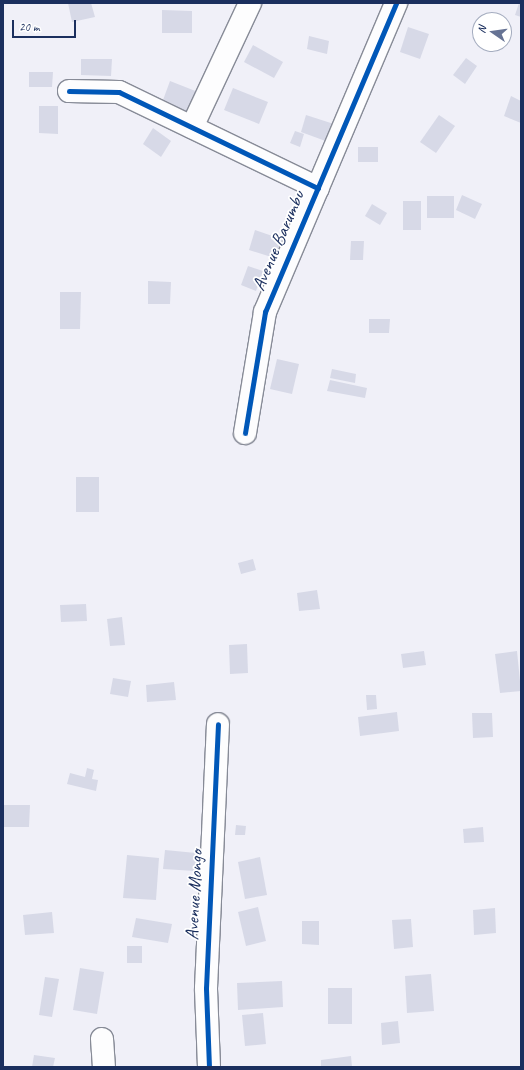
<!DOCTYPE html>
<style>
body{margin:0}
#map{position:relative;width:524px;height:1070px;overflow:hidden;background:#f0f0f8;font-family:Caveat,sans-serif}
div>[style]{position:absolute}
.building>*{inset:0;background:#d7d9e7}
.roads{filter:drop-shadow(1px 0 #878b97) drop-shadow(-1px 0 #878b97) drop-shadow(0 1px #878b97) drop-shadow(0 -1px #878b97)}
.minor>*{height:22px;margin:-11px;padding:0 11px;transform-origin:11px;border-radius:11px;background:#fdfdfe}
.cycleway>*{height:5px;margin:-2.5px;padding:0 2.5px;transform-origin:2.5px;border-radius:2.5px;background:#0057b8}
span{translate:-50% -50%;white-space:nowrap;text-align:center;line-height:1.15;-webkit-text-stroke:3.5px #fff;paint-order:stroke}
.street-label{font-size:19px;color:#1b2f5e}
.frame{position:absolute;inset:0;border:4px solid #1b2f5e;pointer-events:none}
.north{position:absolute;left:472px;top:12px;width:40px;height:40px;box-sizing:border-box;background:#fff;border:1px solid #a4acbf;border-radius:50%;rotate:283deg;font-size:11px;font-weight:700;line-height:16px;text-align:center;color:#1b2f5e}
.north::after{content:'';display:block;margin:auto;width:14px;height:18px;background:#667394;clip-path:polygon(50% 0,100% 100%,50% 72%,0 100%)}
.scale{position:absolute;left:12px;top:20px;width:64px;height:18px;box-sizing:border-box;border:2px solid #1b2f5e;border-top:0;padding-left:5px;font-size:12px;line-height:14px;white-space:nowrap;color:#1b2f5e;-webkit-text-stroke:3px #fff;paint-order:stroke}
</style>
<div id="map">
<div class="building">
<i style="clip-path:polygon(68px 3px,91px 3px,95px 17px,72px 22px)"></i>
<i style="clip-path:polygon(519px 3px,521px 3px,521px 17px,515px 15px)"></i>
<i style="clip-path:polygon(162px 10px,192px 11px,192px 33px,162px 33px)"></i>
<i style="clip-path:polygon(408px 27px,429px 34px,420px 59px,400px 52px)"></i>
<i style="clip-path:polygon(309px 36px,329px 41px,327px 54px,307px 49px)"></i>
<i style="clip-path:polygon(253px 45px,283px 62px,274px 78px,244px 62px)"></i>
<i style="clip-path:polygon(466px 58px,477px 66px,465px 84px,453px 75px)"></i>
<i style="clip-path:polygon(81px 59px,112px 59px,111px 76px,81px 75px)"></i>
<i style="clip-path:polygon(29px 72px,53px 72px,52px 87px,29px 87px)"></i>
<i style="clip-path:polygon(170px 81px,203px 94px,187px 114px,171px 108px,172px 104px,163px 100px)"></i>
<i style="clip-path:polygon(233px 88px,268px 102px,259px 124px,224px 110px)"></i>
<i style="clip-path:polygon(511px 96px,521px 101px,521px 123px,504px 116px)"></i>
<i style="clip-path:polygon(39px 106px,58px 106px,58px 134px,39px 133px)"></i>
<i style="clip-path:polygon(306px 115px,337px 125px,331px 143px,301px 132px)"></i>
<i style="clip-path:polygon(439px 115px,455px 126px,436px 153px,420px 142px)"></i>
<i style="clip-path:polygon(153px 128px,171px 141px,161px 157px,143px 144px)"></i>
<i style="clip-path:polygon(295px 131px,304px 134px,300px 147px,290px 143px)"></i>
<i style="clip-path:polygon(358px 147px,378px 147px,378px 162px,358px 162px)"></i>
<i style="clip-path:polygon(462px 195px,482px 204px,475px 219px,456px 210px)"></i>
<i style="clip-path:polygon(427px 196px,454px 196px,454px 218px,427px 218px)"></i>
<i style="clip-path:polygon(403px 201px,421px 201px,421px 230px,403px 230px)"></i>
<i style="clip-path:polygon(372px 204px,387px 213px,380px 225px,365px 216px)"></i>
<i style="clip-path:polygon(255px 230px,284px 240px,278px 259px,249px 250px)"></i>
<i style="clip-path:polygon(351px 241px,364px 241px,363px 260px,350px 260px)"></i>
<i style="clip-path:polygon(248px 266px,263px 271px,256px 291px,241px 285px)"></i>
<i style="clip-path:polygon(148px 281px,171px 282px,170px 304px,148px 304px)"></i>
<i style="clip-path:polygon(60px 292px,81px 292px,80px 329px,60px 329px)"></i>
<i style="clip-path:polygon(369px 319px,390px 319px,389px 333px,369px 333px)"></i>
<i style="clip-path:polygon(277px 359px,299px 364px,292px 394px,270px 389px)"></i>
<i style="clip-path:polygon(332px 369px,356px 374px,355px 383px,330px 378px)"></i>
<i style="clip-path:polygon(330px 380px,367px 388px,365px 398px,327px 391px)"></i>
<i style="clip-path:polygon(76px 477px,99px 477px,99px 512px,76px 512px)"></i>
<i style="clip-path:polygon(253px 559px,256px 570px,241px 574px,238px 563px)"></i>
<i style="clip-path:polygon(317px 590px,320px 609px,299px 611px,297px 593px)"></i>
<i style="clip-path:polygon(86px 604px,87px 621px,61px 622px,60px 605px)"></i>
<i style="clip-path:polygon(122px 617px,125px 645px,110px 646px,107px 619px)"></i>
<i style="clip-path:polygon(247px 644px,248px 673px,230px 674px,229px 645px)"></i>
<i style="clip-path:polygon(424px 651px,426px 665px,403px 668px,401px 654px)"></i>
<i style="clip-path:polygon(517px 651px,521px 691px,500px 693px,495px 654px)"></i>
<i style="clip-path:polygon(113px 678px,131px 681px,128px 697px,110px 694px)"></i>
<i style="clip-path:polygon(174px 682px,176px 700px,147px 702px,146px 685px)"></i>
<i style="clip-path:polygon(366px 695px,376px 695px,377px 709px,367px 710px)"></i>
<i style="clip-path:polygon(397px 712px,399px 731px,360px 736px,358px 717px)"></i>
<i style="clip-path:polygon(472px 713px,492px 713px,493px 737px,473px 738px)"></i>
<i style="clip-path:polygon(87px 768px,94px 770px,92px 779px,98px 780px,96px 791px,67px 784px,70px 773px,85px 777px)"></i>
<i style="clip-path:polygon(3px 805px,30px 805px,29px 827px,3px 827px)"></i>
<i style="clip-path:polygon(236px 825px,246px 826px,245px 835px,235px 835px)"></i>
<i style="clip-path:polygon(483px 827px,484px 842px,464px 843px,463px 829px)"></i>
<i style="clip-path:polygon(165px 850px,196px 853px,195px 871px,163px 869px)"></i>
<i style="clip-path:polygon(127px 855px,159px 858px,156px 900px,123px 898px)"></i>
<i style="clip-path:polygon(260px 857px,267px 895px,245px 899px,238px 862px)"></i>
<i style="clip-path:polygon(258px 907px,266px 941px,246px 946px,238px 912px)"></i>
<i style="clip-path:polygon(495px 908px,496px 933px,474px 935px,473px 910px)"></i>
<i style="clip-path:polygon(52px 912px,54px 933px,25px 935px,23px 915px)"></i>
<i style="clip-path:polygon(136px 918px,172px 924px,168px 943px,132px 937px)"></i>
<i style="clip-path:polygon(411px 919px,413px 947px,394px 949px,392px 920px)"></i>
<i style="clip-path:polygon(302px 921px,319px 921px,319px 945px,302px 944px)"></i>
<i style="clip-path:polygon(127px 946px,142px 946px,142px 963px,127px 963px)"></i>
<i style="clip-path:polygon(80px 968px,104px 972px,97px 1014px,73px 1010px)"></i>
<i style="clip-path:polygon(431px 974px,434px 1011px,407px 1013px,405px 976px)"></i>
<i style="clip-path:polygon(45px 977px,59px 979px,52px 1017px,39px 1015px)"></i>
<i style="clip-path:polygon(282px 981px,283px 1007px,238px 1010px,237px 983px)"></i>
<i style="clip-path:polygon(328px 988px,352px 988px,352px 1024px,328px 1024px)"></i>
<i style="clip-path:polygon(263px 1013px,266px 1044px,245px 1046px,242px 1015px)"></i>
<i style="clip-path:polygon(398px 1021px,400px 1043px,382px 1045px,381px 1023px)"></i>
<i style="clip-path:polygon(34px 1055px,55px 1058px,53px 1067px,32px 1067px)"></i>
<i style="clip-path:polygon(351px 1056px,352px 1067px,321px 1067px,321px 1060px)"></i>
</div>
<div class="roads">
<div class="minor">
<i style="left:69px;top:91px;width:50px;rotate:1.1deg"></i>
<i style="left:119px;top:92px;width:221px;rotate:25.8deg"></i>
<i style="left:192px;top:127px;width:137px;rotate:-64.9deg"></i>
<i style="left:245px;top:433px;width:123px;rotate:-80.6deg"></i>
<i style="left:265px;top:312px;width:336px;rotate:-67deg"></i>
<i style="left:102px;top:1039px;width:28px;rotate:86deg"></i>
<i style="left:209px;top:1067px;width:79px;rotate:-92.2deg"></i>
<i style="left:206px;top:988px;width:264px;rotate:-87.4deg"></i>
</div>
</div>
<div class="cycleway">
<i style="left:69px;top:91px;width:50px;rotate:1.1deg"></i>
<i style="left:119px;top:92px;width:221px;rotate:25.8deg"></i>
<i style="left:245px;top:433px;width:123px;rotate:-80.6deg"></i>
<i style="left:265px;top:312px;width:336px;rotate:-67deg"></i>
<i style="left:209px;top:1067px;width:79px;rotate:-92.2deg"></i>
<i style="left:206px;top:988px;width:264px;rotate:-87.4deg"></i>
</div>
<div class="street-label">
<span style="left:279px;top:241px;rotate:-67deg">Avenue Barumbu</span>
<span style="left:195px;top:895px;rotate:-87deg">Avenue Mongo</span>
</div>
<div class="frame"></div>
<div class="north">N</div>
<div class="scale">20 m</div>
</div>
